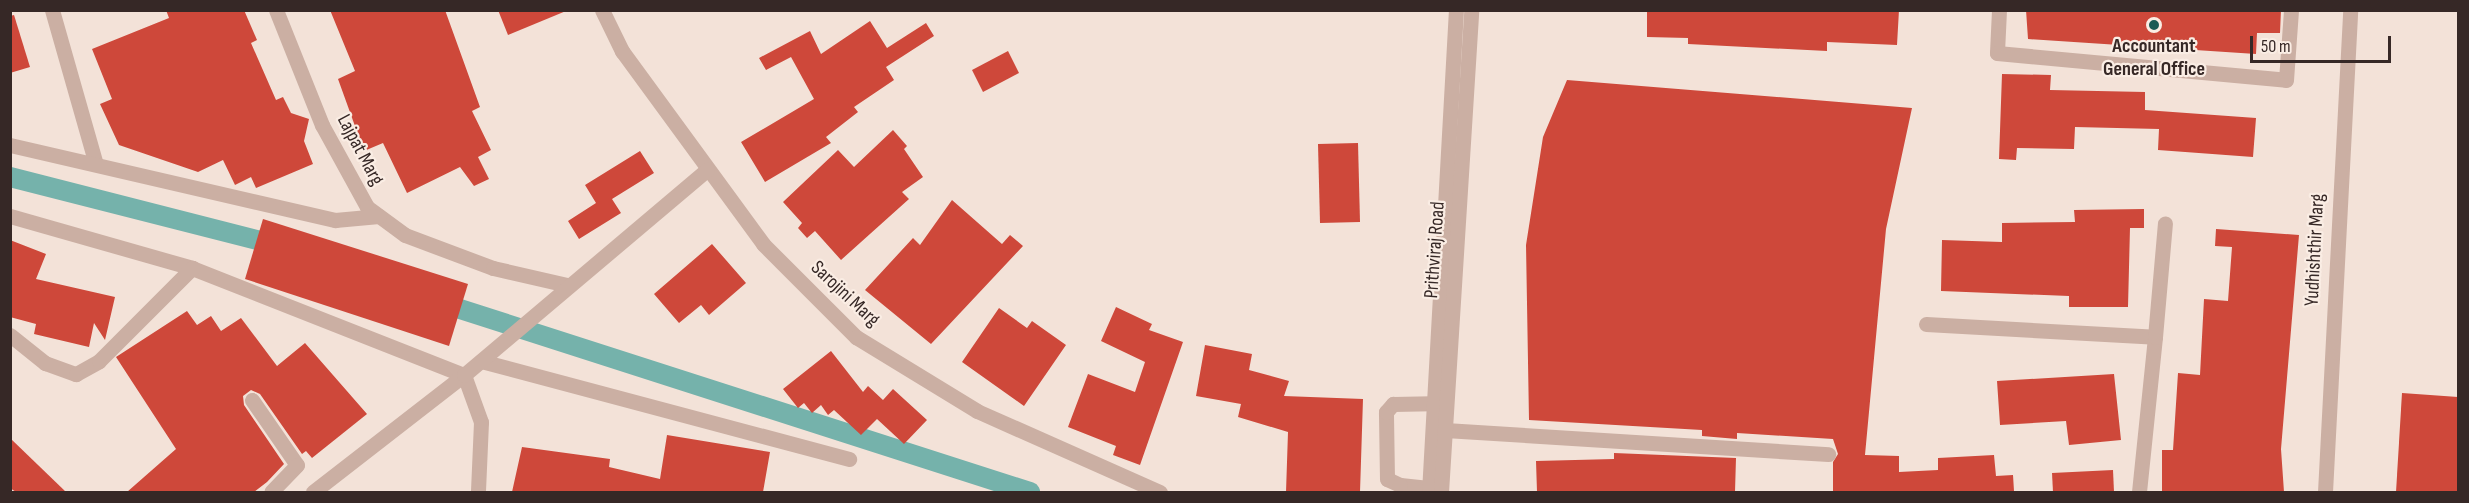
<!DOCTYPE html>
<style>
body{margin:0}
#map{position:relative;width:2469px;height:503px;overflow:hidden;background:#f3e2d8;font-family:"Sofia Sans Condensed",sans-serif}
div>[style]{position:absolute}
.canal>*{height:20px;margin:-10px;padding:0 10px;transform-origin:10px;border-radius:10px;background:#75b2ab}
.building>*{inset:0;background:#ce483a}
.minor>*{height:15px;margin:-7.5px;padding:0 7.5px;transform-origin:7.5px;border-radius:7.5px;background:#cbafa3}
.dots>*{width:16px;height:16px;translate:-50% -50%;box-sizing:border-box;border:3px solid #faede4;border-radius:50%}
span{translate:-50% -50%;white-space:nowrap;text-align:center;line-height:1.15;-webkit-text-stroke:4.5px #faede4;paint-order:stroke}
.poi-label{font-size:20px;color:#362826;font-weight:700}
.street-label{font-size:20px;color:#362826}
.frame{position:absolute;inset:0;border:12px solid #362826;pointer-events:none}
.scale{position:absolute;left:2250px;top:36px;width:141px;height:27px;box-sizing:border-box;border:3px solid #362826;border-top:0;padding-left:8px;font-size:18px;line-height:21px;white-space:nowrap;color:#362826;-webkit-text-stroke:4px #faede4;paint-order:stroke}
</style>
<div id="map">
<div class="canal">
<i style="left:10px;top:177px;width:280px;rotate:14.3deg"></i>
<i style="left:435px;top:301px;width:625px;rotate:17.8deg"></i>
</div>
<div class="building">
<i style="clip-path:polygon(166px 10px,244px 10px,257px 40px,251px 43px,276px 100px,283px 97px,291px 113px,309px 119px,304px 141px,313px 164px,256px 188px,251px 177px,235px 185px,223px 160px,198px 172px,119px 145px,100px 104px,112px 99px,92px 49px,169px 18px)"></i>
<i style="clip-path:polygon(330px 10px,445px 10px,480px 107px,472px 111px,491px 150px,478px 157px,489px 179px,474px 186px,460px 167px,407px 193px,383px 143px,364px 151px,338px 79px,355px 71px)"></i>
<i style="clip-path:polygon(498px 10px,566px 10px,566px 11px,508px 35px)"></i>
<i style="clip-path:polygon(1647px 10px,1899px 10px,1897px 45px,1827px 42px,1827px 51px,1688px 44px,1688px 38px,1647px 37px)"></i>
<i style="clip-path:polygon(2026px 10px,2281px 10px,2280px 33px,2257px 33px,2256px 54px,2028px 39px)"></i>
<i style="clip-path:polygon(14px 15px,30px 67px,10px 73px,10px 16px)"></i>
<i style="clip-path:polygon(870px 21px,887px 48px,926px 23px,934px 36px,886px 67px,894px 80px,854px 107px,858px 112px,826px 137px,831px 143px,765px 182px,741px 142px,814px 99px,791px 57px,766px 70px,759px 58px,810px 31px,821px 54px)"></i>
<i style="clip-path:polygon(1008px 51px,1019px 73px,983px 92px,972px 70px)"></i>
<i style="clip-path:polygon(2002px 74px,2051px 75px,2050px 90px,2145px 92px,2145px 110px,2256px 118px,2253px 157px,2158px 150px,2159px 129px,2075px 127px,2074px 149px,2017px 148px,2016px 160px,1999px 159px)"></i>
<i style="clip-path:polygon(1567px 80px,1912px 108px,1886px 229px,1865px 455px,1899px 456px,1899px 472px,1938px 470px,1938px 458px,1994px 455px,1996px 476px,2013px 475px,2014px 491px,1833px 492px,1833px 462px,1838px 454px,1833px 439px,1737px 433px,1737px 439px,1702px 436px,1702px 430px,1529px 420px,1526px 245px,1543px 137px)"></i>
<i style="clip-path:polygon(893px 130px,907px 146px,904px 149px,923px 177px,902px 192px,909px 199px,841px 260px,815px 231px,807px 238px,798px 228px,802px 223px,783px 202px,838px 150px,854px 167px)"></i>
<i style="clip-path:polygon(1358px 143px,1360px 222px,1320px 223px,1318px 144px)"></i>
<i style="clip-path:polygon(640px 151px,654px 173px,612px 199px,621px 213px,579px 239px,568px 221px,596px 203px,585px 185px)"></i>
<i style="clip-path:polygon(952px 200px,1002px 244px,1010px 235px,1023px 246px,931px 344px,865px 290px,913px 238px,920px 245px)"></i>
<i style="clip-path:polygon(2144px 209px,2144px 228px,2130px 228px,2128px 307px,2069px 307px,2069px 296px,1941px 291px,1942px 240px,2002px 242px,2002px 223px,2075px 222px,2074px 210px)"></i>
<i style="clip-path:polygon(263px 219px,468px 284px,449px 346px,245px 279px)"></i>
<i style="clip-path:polygon(2216px 229px,2299px 235px,2281px 449px,2284px 492px,2162px 492px,2162px 450px,2173px 450px,2178px 373px,2200px 375px,2204px 299px,2228px 301px,2232px 247px,2215px 246px)"></i>
<i style="clip-path:polygon(10px 240px,46px 254px,36px 279px,115px 297px,105px 340px,94px 323px,89px 347px,34px 334px,36px 324px,10px 317px)"></i>
<i style="clip-path:polygon(712px 244px,746px 283px,709px 315px,701px 305px,679px 323px,654px 294px)"></i>
<i style="clip-path:polygon(1116px 307px,1152px 324px,1149px 330px,1183px 342px,1140px 465px,1113px 455px,1116px 446px,1068px 427px,1088px 374px,1135px 392px,1145px 362px,1101px 341px)"></i>
<i style="clip-path:polygon(999px 308px,1027px 328px,1032px 321px,1066px 345px,1024px 406px,962px 362px)"></i>
<i style="clip-path:polygon(187px 311px,197px 325px,211px 316px,221px 331px,241px 318px,277px 366px,305px 343px,367px 414px,312px 458px,306px 451px,302px 454px,260px 394px,251px 390px,243px 396px,244px 405px,284px 464px,267px 482px,254px 492px,127px 492px,176px 449px,116px 357px)"></i>
<i style="clip-path:polygon(1205px 345px,1252px 354px,1249px 370px,1289px 381px,1284px 396px,1363px 399px,1360px 492px,1286px 492px,1288px 432px,1238px 417px,1241px 404px,1196px 396px)"></i>
<i style="clip-path:polygon(831px 351px,863px 392px,868px 386px,883px 400px,893px 389px,927px 420px,904px 444px,877px 419px,861px 435px,834px 410px,828px 415px,821px 405px,812px 413px,804px 403px,798px 408px,783px 389px)"></i>
<i style="clip-path:polygon(2114px 374px,2121px 440px,2069px 445px,2066px 421px,2000px 425px,1997px 381px)"></i>
<i style="clip-path:polygon(2402px 393px,2458px 397px,2458px 492px,2396px 492px)"></i>
<i style="clip-path:polygon(667px 435px,770px 452px,763px 492px,512px 492px,522px 447px,610px 459px,609px 467px,660px 479px)"></i>
<i style="clip-path:polygon(10px 438px,66px 492px,16px 492px,10px 488px)"></i>
<i style="clip-path:polygon(1614px 453px,1736px 458px,1735px 492px,1537px 492px,1536px 461px,1614px 459px)"></i>
<i style="clip-path:polygon(2113px 470px,2114px 492px,2053px 492px,2052px 473px)"></i>
</div>
<div class="minor">
<i style="left:52px;top:10px;width:157px;rotate:74.1deg"></i>
<i style="left:276px;top:10px;width:124px;rotate:68.2deg"></i>
<i style="left:322px;top:125px;width:94px;rotate:61.2deg"></i>
<i style="left:367px;top:207px;width:47px;rotate:36.4deg"></i>
<i style="left:405px;top:235px;width:94px;rotate:20.6deg"></i>
<i style="left:493px;top:268px;width:76px;rotate:12.9deg"></i>
<i style="left:602px;top:10px;width:46px;rotate:64deg"></i>
<i style="left:622px;top:51px;width:239px;rotate:53.8deg"></i>
<i style="left:763px;top:244px;width:132px;rotate:45deg"></i>
<i style="left:856px;top:337px;width:142px;rotate:31.4deg"></i>
<i style="left:977px;top:411px;width:200px;rotate:23.9deg"></i>
<i style="left:1999px;top:10px;width:43px;rotate:92.7deg"></i>
<i style="left:1997px;top:53px;width:290px;rotate:5.3deg"></i>
<i style="left:2286px;top:80px;width:70px;rotate:-85.9deg"></i>
<i style="left:10px;top:145px;width:334px;rotate:13deg"></i>
<i style="left:335px;top:220px;width:44px;rotate:-5.2deg"></i>
<i style="left:10px;top:216px;width:189px;rotate:15.9deg"></i>
<i style="left:192px;top:268px;width:292px;rotate:21.5deg"></i>
<i style="left:464px;top:375px;width:50px;rotate:70.1deg"></i>
<i style="left:481px;top:422px;width:70px;rotate:92.5deg"></i>
<i style="left:1926px;top:324px;width:229px;rotate:3.2deg"></i>
<i style="left:2155px;top:337px;width:156px;rotate:95.9deg"></i>
<i style="left:10px;top:335px;width:45px;rotate:38.7deg"></i>
<i style="left:45px;top:363px;width:33px;rotate:20deg"></i>
<i style="left:76px;top:374px;width:26px;rotate:-29deg"></i>
<i style="left:99px;top:361px;width:132px;rotate:-45deg"></i>
<i style="left:2155px;top:337px;width:114px;rotate:-85deg"></i>
<i style="left:481px;top:361px;width:381px;rotate:14.9deg"></i>
<i style="left:252px;top:400px;width:79px;rotate:55.3deg"></i>
<i style="left:297px;top:465px;width:37px;rotate:134deg"></i>
<i style="left:1445px;top:430px;width:384px;rotate:3.6deg"></i>
<i style="left:1438px;top:489px;width:38px;rotate:-174deg"></i>
<i style="left:1400px;top:485px;width:14px;rotate:-155deg"></i>
<i style="left:1387px;top:479px;width:67px;rotate:-90.9deg"></i>
<i style="left:1386px;top:412px;width:11px;rotate:-49deg"></i>
<i style="left:1393px;top:404px;width:51px;rotate:-1.1deg"></i>
<i style="left:313px;top:492px;width:191px;rotate:-37.8deg"></i>
<i style="left:464px;top:375px;width:318px;rotate:-40.2deg"></i>
<i style="left:1429px;top:492px;width:483px;rotate:-86.8deg"></i>
<i style="left:1441px;top:492px;width:483px;rotate:-86.4deg"></i>
<i style="left:2325px;top:492px;width:483px;rotate:-87deg"></i>
</div>
<div class="dots">
<i style="left:2154px;top:25px;background:#195a54"></i>
</div>
<div class="poi-label">
<span style="left:2154px;top:58px">Accountant<br>General Office</span>
</div>
<div class="street-label">
<span style="left:360px;top:150px;rotate:62deg">Lajpat Marg</span>
<span style="left:1435px;top:250px;rotate:-86deg">Prithviraj Road</span>
<span style="left:2315px;top:250px;rotate:-87deg">Yudhishthir Marg</span>
<span style="left:845px;top:294px;rotate:43deg">Sarojini Marg</span>
</div>
<div class="frame"></div>
<div class="scale">50 m</div>
</div>
